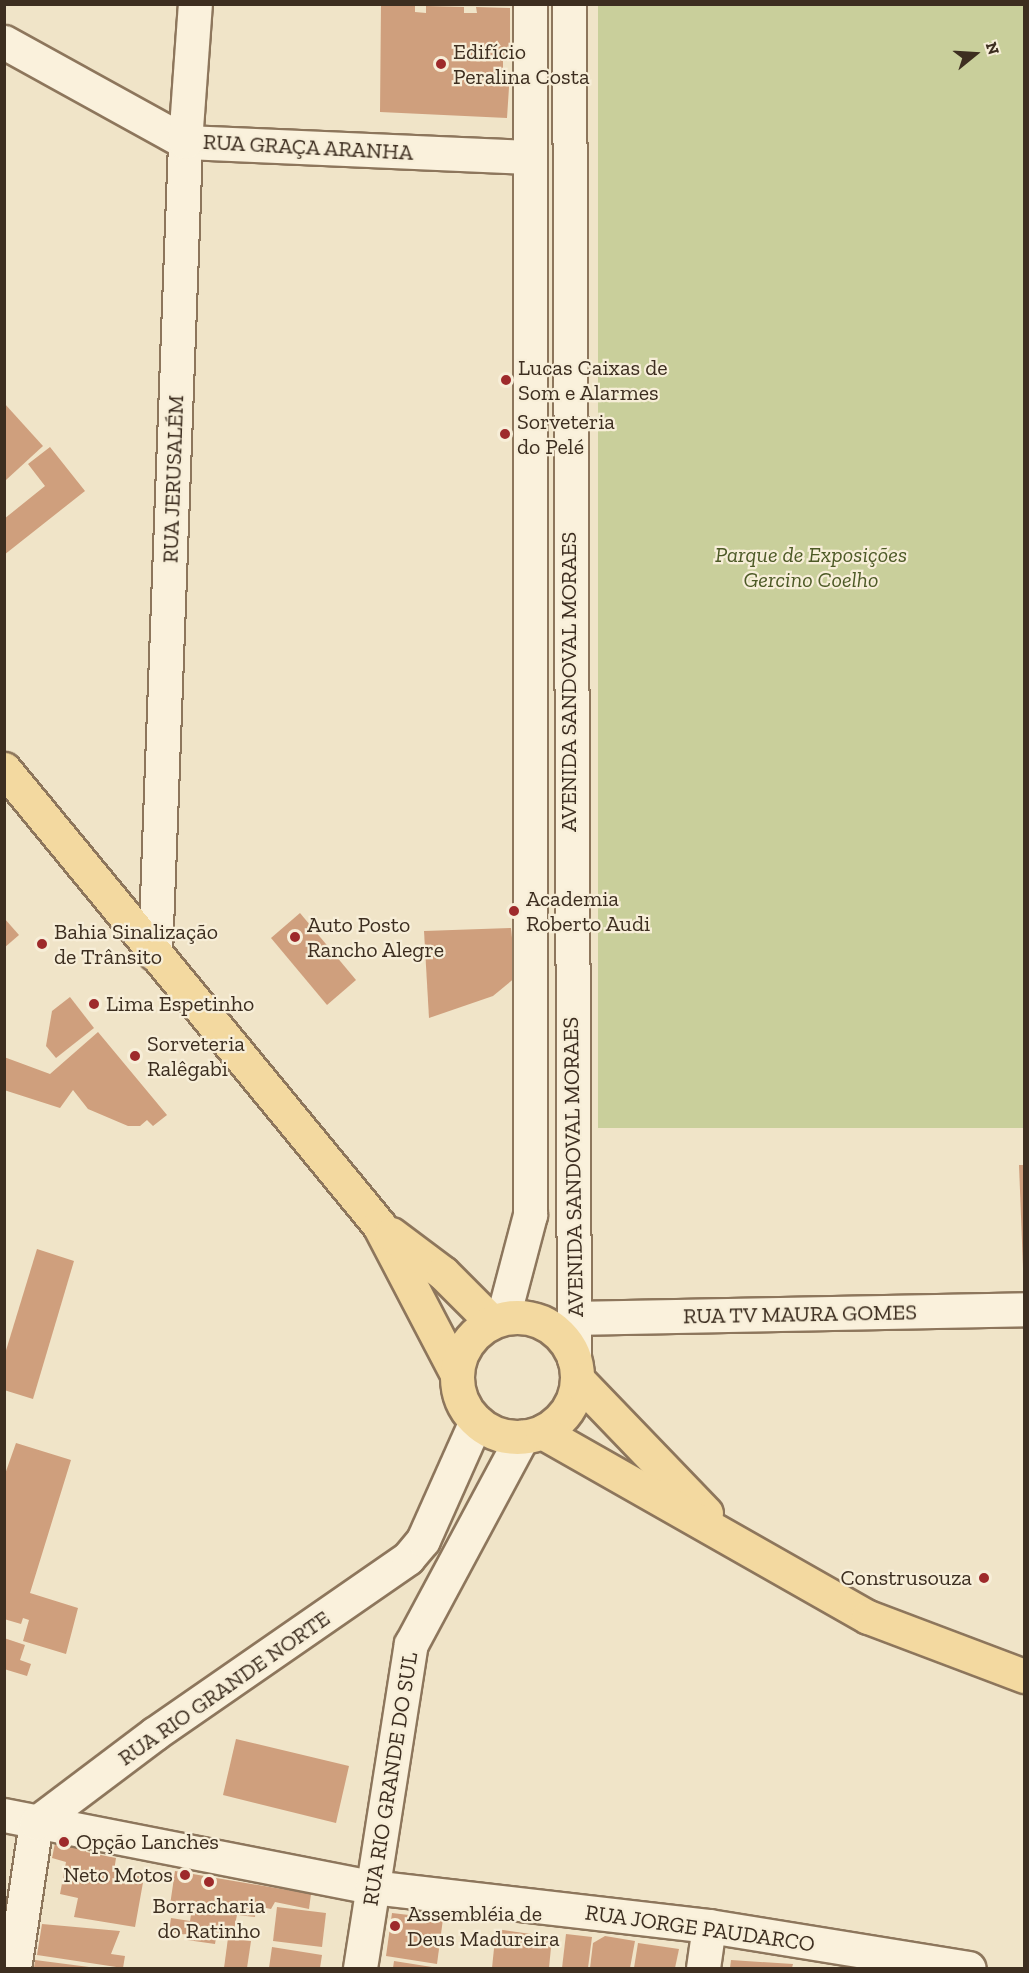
<!DOCTYPE html>
<meta charset="utf-8">
<style>
body{margin:0}
#map{position:relative;width:1029px;height:1973px;overflow:hidden;background:#f0e4c8;font-family:"Zilla Slab",serif}
div>[style]{position:absolute}
.green>*{inset:0;background:#c9cf9b}
.building>*{inset:0;background:#cf9f7d}
.roads{filter:drop-shadow(2px 0 #8d765c) drop-shadow(-2px 0 #8d765c) drop-shadow(0 2px #8d765c) drop-shadow(0 -2px #8d765c)}
.street>*{height:33px;margin:-16.5px;padding:0 16.5px;transform-origin:16.5px;border-radius:16.5px;background:#faf1dc}
.secondary>*{height:33px;margin:-16.5px;padding:0 16.5px;transform-origin:16.5px;border-radius:16.5px;background:#faf1dc}
.primary>*{height:33px;margin:-16.5px;padding:0 16.5px;transform-origin:16.5px;border-radius:16.5px;background:#f3d9a0}
.primary>.ring{margin:-16.5px;padding:0;box-sizing:content-box;background:none;border:33px solid #f3d9a0;border-radius:50%}
.dots>*{width:16px;height:16px;translate:-50% -50%;box-sizing:border-box;border:3px solid #f7eed8;border-radius:50%}
span{translate:-50% -50%;white-space:nowrap;text-align:center;line-height:1.15;-webkit-text-stroke:4.5px #f7eed8;paint-order:stroke}
.poi-label{font-size:22px;color:#3d2e20}
.left{translate:0 -50%;text-align:left}
.right{translate:-100% -50%;text-align:right}
.street-label{font-size:22px;color:#3d2e20}
.park-label{font-size:22px;color:#4d5a26;font-style:italic}
.frame{position:absolute;inset:0;border:6px solid #3d2e20;pointer-events:none}
.north{position:absolute;left:945px;top:24px;width:60px;height:60px;-webkit-text-stroke:4px #f7eed8;paint-order:stroke;rotate:72deg;font-size:16px;font-weight:700;line-height:24px;text-align:center;color:#3d2e20}
.north::after{content:'';display:block;margin:auto;width:21px;height:27px;background:#3d2e20;clip-path:polygon(50% 0,100% 100%,50% 72%,0 100%)}
</style>
<div id="map">
<div class="green">
<i style="clip-path:polygon(598px 5px,1024px 5px,1024px 1128px,598px 1128px)"></i>
</div>
<div class="building">
<i style="clip-path:polygon(381px 4px,415px 5px,415px 12px,426px 13px,426px 6px,464px 7px,464px 13px,477px 13px,476px 7px,510px 8px,510px 56px,503px 56px,503px 72px,510px 72px,507px 118px,380px 112px)"></i>
<i style="clip-path:polygon(4px 403px,43px 446px,6px 480px,4px 479px)"></i>
<i style="clip-path:polygon(50px 447px,85px 491px,4px 555px,4px 519px,45px 486px,28px 464px)"></i>
<i style="clip-path:polygon(300px 913px,356px 980px,327px 1005px,271px 938px)"></i>
<i style="clip-path:polygon(4px 918px,19px 935px,4px 948px)"></i>
<i style="clip-path:polygon(511px 928px,516px 977px,493px 996px,429px 1018px,424px 931px)"></i>
<i style="clip-path:polygon(70px 997px,94px 1028px,56px 1058px,46px 1046px,52px 1011px)"></i>
<i style="clip-path:polygon(98px 1032px,167px 1115px,153px 1126px,147px 1120px,140px 1126px,128px 1126px,88px 1109px,73px 1090px,60px 1108px,4px 1090px,4px 1057px,50px 1074px)"></i>
<i style="clip-path:polygon(1019px 1165px,1024px 1165px,1024px 1268px,1023px 1268px)"></i>
<i style="clip-path:polygon(37px 1249px,74px 1261px,33px 1399px,4px 1390px,4px 1357px)"></i>
<i style="clip-path:polygon(16px 1443px,71px 1460px,30px 1593px,78px 1608px,66px 1654px,23px 1641px,29px 1620px,23px 1618px,21px 1624px,4px 1619px,4px 1477px)"></i>
<i style="clip-path:polygon(4px 1638px,25px 1645px,20px 1660px,31px 1664px,27px 1676px,4px 1669px)"></i>
<i style="clip-path:polygon(236px 1739px,349px 1766px,336px 1823px,223px 1795px)"></i>
<i style="clip-path:polygon(56px 1838px,87px 1844px,86px 1852px,116px 1858px,114px 1871px,144px 1877px,135px 1927px,74px 1917px,78px 1898px,60px 1894px,66px 1862px,52px 1858px)"></i>
<i style="clip-path:polygon(175px 1871px,311px 1894px,309px 1909px,275px 1902px,271px 1909px,256px 1906px,255px 1917px,237px 1915px,233px 1935px,226px 1939px,216px 1938px,215px 1944px,187px 1940px,188px 1935px,169px 1932px,171px 1918px,190px 1921px,192px 1908px,170px 1905px)"></i>
<i style="clip-path:polygon(277px 1907px,326px 1913px,322px 1947px,273px 1941px)"></i>
<i style="clip-path:polygon(392px 1913px,443px 1919px,437px 1964px,386px 1956px)"></i>
<i style="clip-path:polygon(42px 1924px,120px 1931px,111px 1954px,125px 1956px,123px 1968px,37px 1955px)"></i>
<i style="clip-path:polygon(496px 1929px,552px 1937px,549px 1968px,492px 1968px)"></i>
<i style="clip-path:polygon(566px 1934px,592px 1937px,588px 1968px,562px 1968px)"></i>
<i style="clip-path:polygon(605px 1936px,635px 1941px,630px 1968px,590px 1968px,593px 1943px)"></i>
<i style="clip-path:polygon(228px 1938px,251px 1941px,247px 1968px,224px 1968px)"></i>
<i style="clip-path:polygon(638px 1943px,679px 1949px,675px 1968px,634px 1968px)"></i>
<i style="clip-path:polygon(272px 1947px,322px 1955px,320px 1968px,269px 1968px)"></i>
<i style="clip-path:polygon(35px 1960px,89px 1967px,89px 1968px,34px 1968px)"></i>
<i style="clip-path:polygon(731px 1960px,793px 1964px,792px 1968px,730px 1968px)"></i>
<i style="clip-path:polygon(394px 1961px,432px 1967px,432px 1968px,393px 1968px)"></i>
</div>
<div class="roads">
<div class="street">
<i style="left:4px;top:42px;width:207px;rotate:28.9deg"></i>
<i style="left:185px;top:142px;width:345px;rotate:2.5deg"></i>
<i style="left:155px;top:954px;width:813px;rotate:-87.88deg"></i>
<i style="left:185px;top:142px;width:138px;rotate:-85.9deg"></i>
<i style="left:575px;top:1318px;width:449px;rotate:-1.1deg"></i>
<i style="left:4px;top:1815px;width:375px;rotate:11.1deg"></i>
<i style="left:372px;top:1887px;width:339px;rotate:6.6deg"></i>
<i style="left:709px;top:1926px;width:263px;rotate:9.2deg"></i>
<i style="left:14px;top:1968px;width:147px;rotate:-81.4deg"></i>
<i style="left:36px;top:1823px;width:148px;rotate:-37deg"></i>
<i style="left:154px;top:1734px;width:309px;rotate:-34.7deg"></i>
<i style="left:408px;top:1558px;width:23px;rotate:-50deg"></i>
<i style="left:423px;top:1540px;width:130px;rotate:-66deg"></i>
<i style="left:360px;top:1968px;width:328px;rotate:-81.1deg"></i>
<i style="left:411px;top:1644px;width:235px;rotate:-61.8deg"></i>
<i style="left:703px;top:1968px;width:42px;rotate:-81.9deg"></i>
</div>
<div class="secondary">
<i style="left:569px;top:4px;width:1354px;rotate:89.79deg"></i>
<i style="left:503px;top:1317px;width:106px;rotate:-75.2deg"></i>
<i style="left:530px;top:1215px;width:1211px;rotate:-90deg"></i>
</div>
<div class="primary">
<i style="left:4px;top:769px;width:590px;rotate:50.57deg"></i>
<i style="left:379px;top:1225px;width:168px;rotate:62.4deg"></i>
<i style="left:391px;top:1234px;width:65px;rotate:36.9deg"></i>
<i style="left:443px;top:1273px;width:68px;rotate:45deg"></i>
<i class="ring" style="left:457px;top:1317px;width:87px;height:87px"></i>
<i style="left:577px;top:1379px;width:186px;rotate:46.1deg"></i>
<i style="left:542px;top:1432px;width:375px;rotate:29.6deg"></i>
<i style="left:868px;top:1617px;width:167px;rotate:20.7deg"></i>
</div>
</div>
<div class="dots">
<i style="left:441px;top:64px;background:#9e2a2b"></i>
<i style="left:506px;top:380px;background:#9e2a2b"></i>
<i style="left:505px;top:434px;background:#9e2a2b"></i>
<i style="left:514px;top:911px;background:#9e2a2b"></i>
<i style="left:295px;top:937px;background:#9e2a2b"></i>
<i style="left:42px;top:944px;background:#9e2a2b"></i>
<i style="left:94px;top:1004px;background:#9e2a2b"></i>
<i style="left:135px;top:1056px;background:#9e2a2b"></i>
<i style="left:984px;top:1578px;background:#9e2a2b"></i>
<i style="left:64px;top:1842px;background:#9e2a2b"></i>
<i style="left:185px;top:1875px;background:#9e2a2b"></i>
<i style="left:209px;top:1882px;background:#9e2a2b"></i>
<i style="left:395px;top:1926px;background:#9e2a2b"></i>
</div>
<div class="poi-label">
<span class="left" style="left:453px;top:64px">Edifício<br>Peralina Costa</span>
<span class="left" style="left:518px;top:380px">Lucas Caixas de<br>Som e Alarmes</span>
<span class="left" style="left:517px;top:434px">Sorveteria<br>do Pelé</span>
<span class="left" style="left:526px;top:911px">Academia<br>Roberto Audi</span>
<span class="left" style="left:307px;top:937px">Auto Posto<br>Rancho Alegre</span>
<span class="left" style="left:54px;top:944px">Bahia Sinalização<br>de Trânsito</span>
<span class="left" style="left:106px;top:1004px">Lima Espetinho</span>
<span class="left" style="left:147px;top:1056px">Sorveteria<br>Ralêgabi</span>
<span class="right" style="left:972px;top:1578px">Construsouza</span>
<span class="left" style="left:76px;top:1842px">Opção Lanches</span>
<span class="right" style="left:173px;top:1875px">Neto Motos</span>
<span style="left:209px;top:1918px">Borracharia<br>do Ratinho</span>
<span class="left" style="left:407px;top:1926px">Assembléia de<br>Deus Madureira</span>
</div>
<div class="street-label">
<span style="left:308px;top:147px;rotate:3deg">RUA GRAÇA ARANHA</span>
<span style="left:173px;top:479px;rotate:-88deg">RUA JERUSALÉM</span>
<span style="left:569px;top:682px;rotate:-90deg">AVENIDA SANDOVAL MORAES</span>
<span style="left:573px;top:1167px;rotate:-91deg">AVENIDA SANDOVAL MORAES</span>
<span style="left:800px;top:1314px;rotate:-1deg">RUA TV MAURA GOMES</span>
<span style="left:224px;top:1688px;rotate:-35deg">RUA RIO GRANDE NORTE</span>
<span style="left:390px;top:1779px;rotate:-81deg">RUA RIO GRANDE DO SUL</span>
<span style="left:700px;top:1928px;rotate:8deg">RUA JORGE PAUDARCO</span>
</div>
<div class="park-label">
<span style="left:811px;top:567px">Parque de Exposições<br>Gercino Coelho</span>
</div>
<div class="frame"></div>
<div class="north">N</div>
</div>
